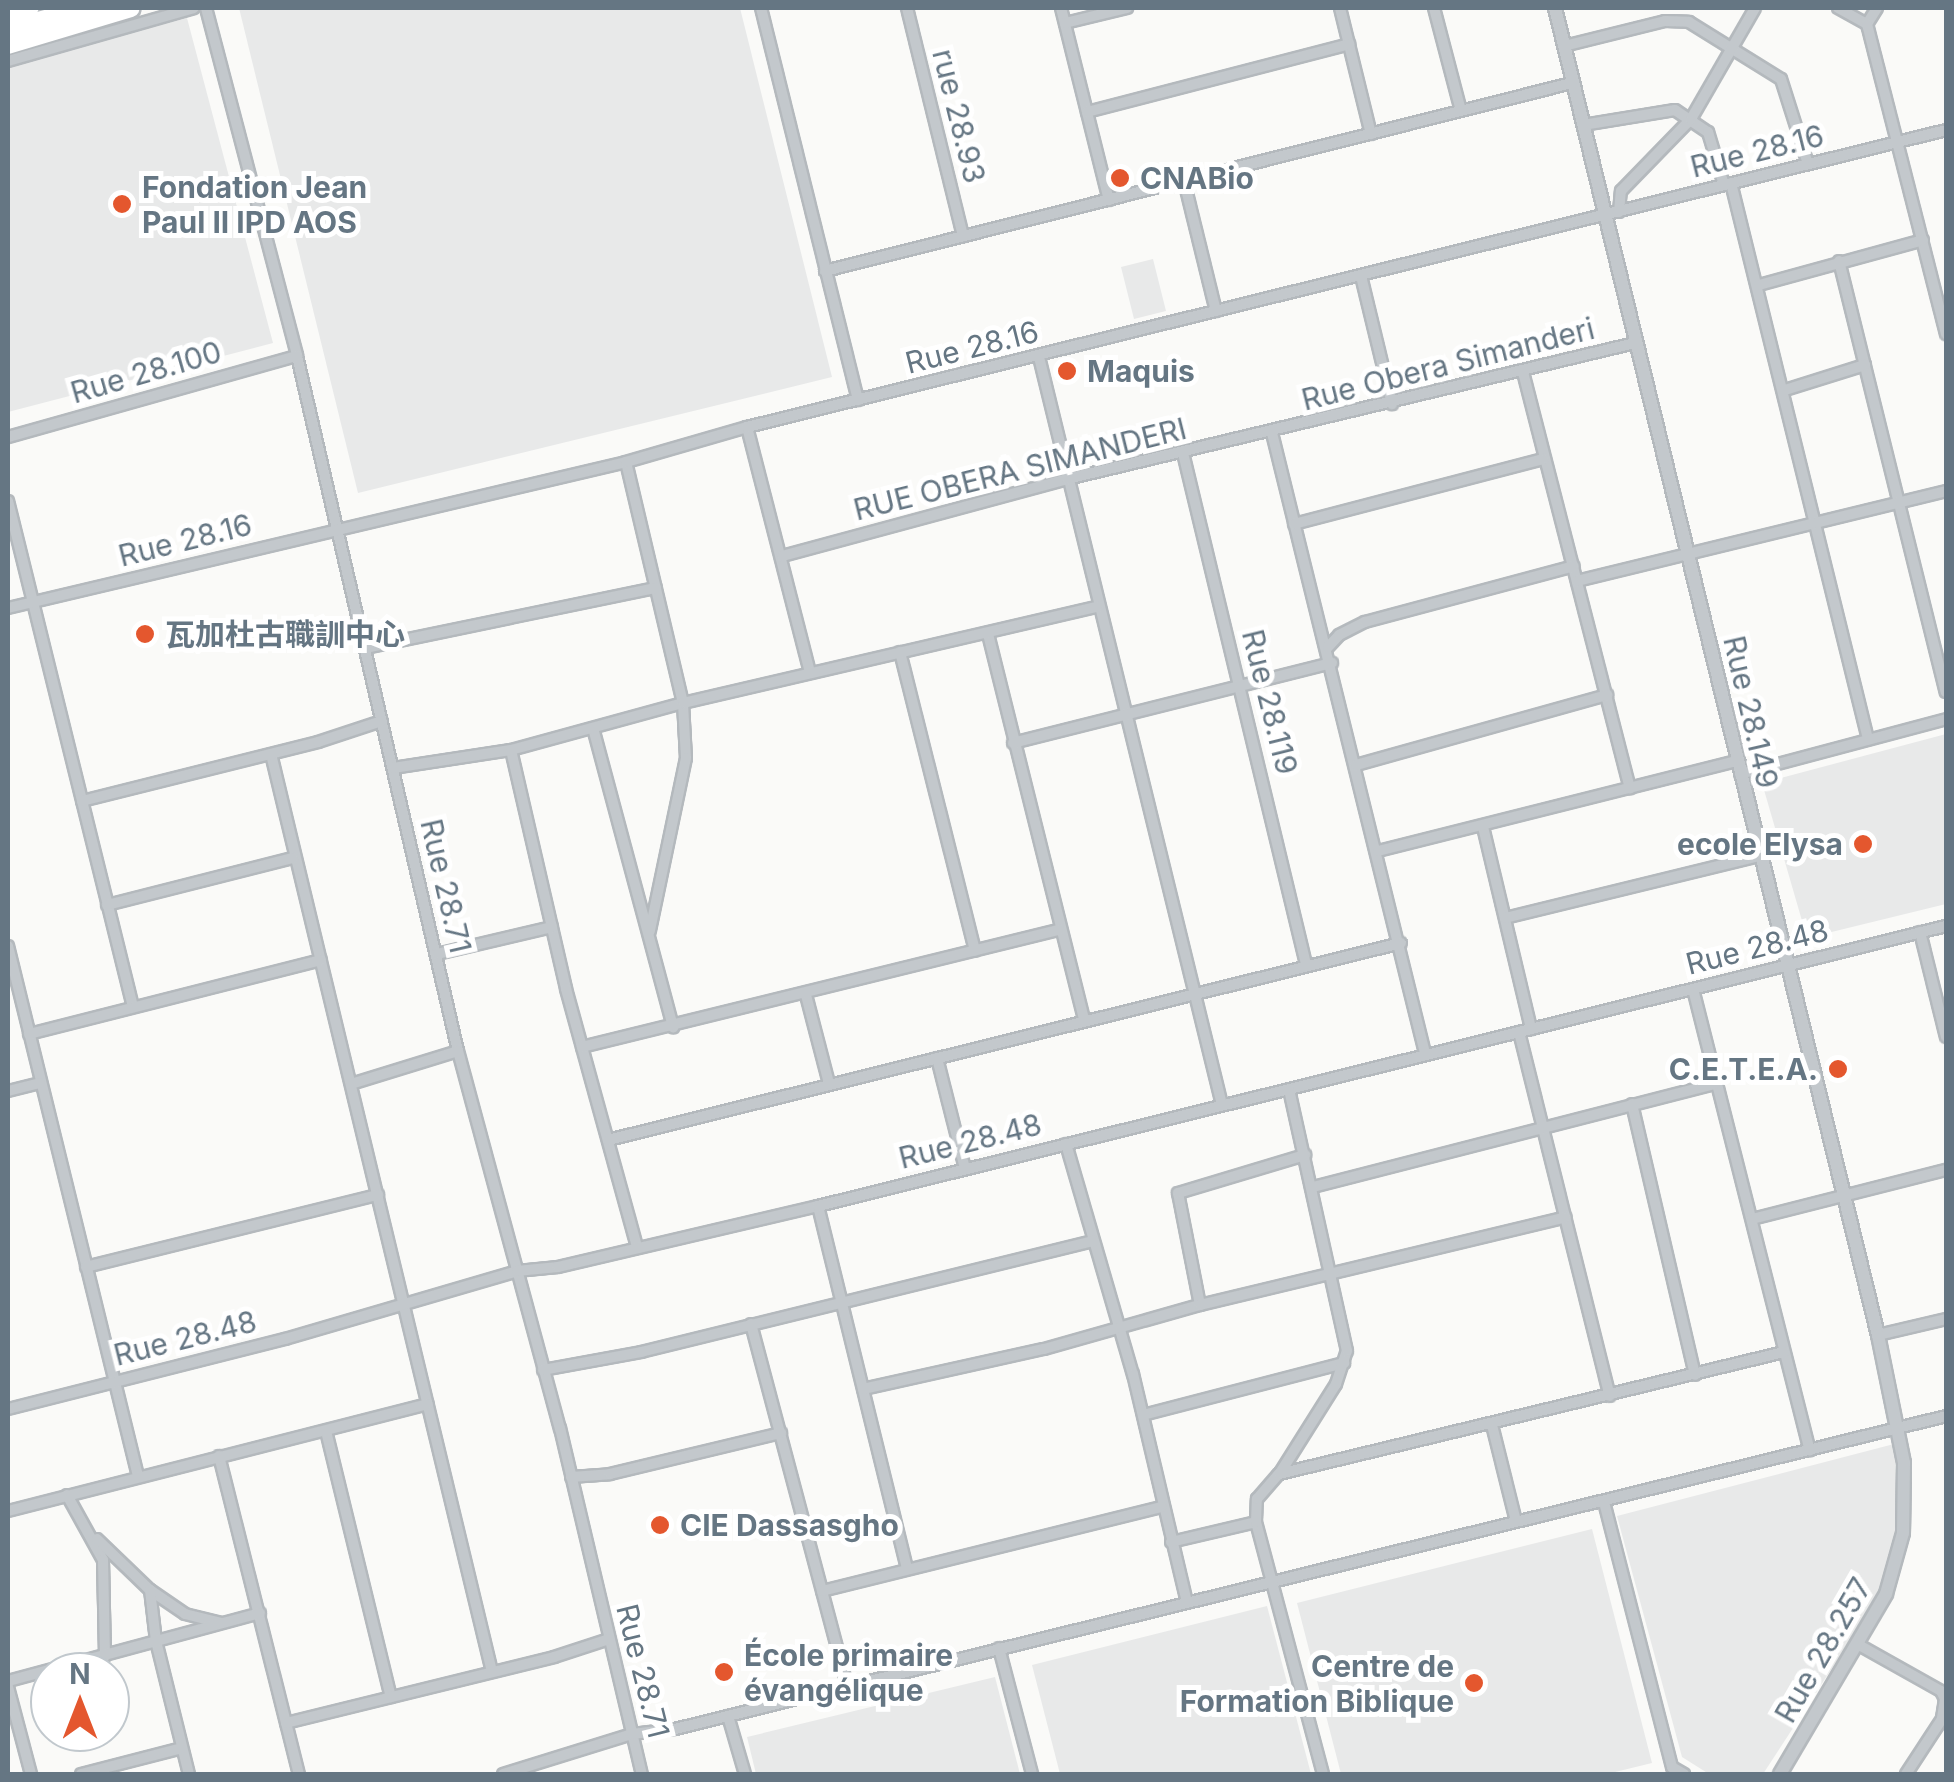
<!DOCTYPE html>
<meta charset="utf-8">
<style>
body{margin:0}
#map{position:relative;width:1954px;height:1782px;overflow:hidden;background:#fafaf8;font-family:Inter,"Noto Sans SC",sans-serif}
div>[style]{position:absolute}
.built>*{inset:0;background:#e8e9e9}
.roads{filter:drop-shadow(2px 0 #b4b9bd) drop-shadow(-2px 0 #b4b9bd) drop-shadow(0 2px #b4b9bd) drop-shadow(0 -2px #b4b9bd)}
.minor>*{height:10px;margin:-5px;padding:0 5px;transform-origin:5px;border-radius:5px;background:#c3c8cc}
.tertiary>*{height:12px;margin:-6px;padding:0 6px;transform-origin:6px;border-radius:6px;background:#c3c8cc}
.trunk>*{height:18px;margin:-9px;padding:0 9px;transform-origin:9px;border-radius:9px;background:#fff}
.dots>*{width:28px;height:28px;translate:-50% -50%;box-sizing:border-box;border:5px solid #fff;border-radius:50%}
span{translate:-50% -50%;white-space:nowrap;text-align:center;line-height:1.15;-webkit-text-stroke:10px #fff;paint-order:stroke}
.street-label{font-size:30px;color:#657683}
.poi-label{font-size:30px;color:#657683;font-weight:700}
.left{translate:0 -50%;text-align:left}
.right{translate:-100% -50%;text-align:right}
.frame{position:absolute;inset:0;border:10px solid #657683;pointer-events:none}
.north{position:absolute;left:30px;top:1652px;width:100px;height:100px;box-sizing:border-box;background:#fff;border:2px solid #c1c8cd;border-radius:50%;rotate:0deg;font-size:28px;font-weight:700;line-height:40px;text-align:center;color:#657683}
.north::after{content:'';display:block;margin:auto;width:35px;height:45px;background:#e4572e;clip-path:polygon(50% 0,100% 100%,50% 72%,0 100%)}
</style>
<div id="map">
<div class="built">
<i style="clip-path:polygon(239px 8px,740px 8px,832px 377px,358px 493px)"></i>
<i style="clip-path:polygon(187px 18px,273px 343px,8px 412px,8px 65px)"></i>
<i style="clip-path:polygon(1153px 259px,1166px 311px,1134px 319px,1121px 267px)"></i>
<i style="clip-path:polygon(1946px 734px,1946px 904px,1807px 938px,1762px 783px)"></i>
<i style="clip-path:polygon(1894px 1444px,1900px 1478px,1898px 1533px,1892px 1562px,1868px 1613px,1763px 1774px,1709px 1774px,1682px 1757px,1617px 1516px)"></i>
<i style="clip-path:polygon(1592px 1529px,1652px 1763px,1607px 1774px,1341px 1774px,1297px 1603px)"></i>
<i style="clip-path:polygon(1267px 1606px,1311px 1774px,1060px 1774px,1032px 1665px)"></i>
<i style="clip-path:polygon(995px 1677px,1020px 1774px,756px 1774px,747px 1737px)"></i>
</div>
<div class="roads">
<div class="minor">
<i style="left:206px;top:8px;width:360px;rotate:75.3deg"></i>
<i style="left:297px;top:356px;width:713px;rotate:76.96deg"></i>
<i style="left:458px;top:1051px;width:391px;rotate:74.9deg"></i>
<i style="left:560px;top:1428px;width:356px;rotate:76.7deg"></i>
<i style="left:761px;top:8px;width:404px;rotate:76.1deg"></i>
<i style="left:907px;top:8px;width:235px;rotate:76.2deg"></i>
<i style="left:1061px;top:8px;width:198px;rotate:76deg"></i>
<i style="left:1340px;top:8px;width:130px;rotate:76.2deg"></i>
<i style="left:1434px;top:8px;width:106px;rotate:75.3deg"></i>
<i style="left:1838px;top:8px;width:33px;rotate:29deg"></i>
<i style="left:1877px;top:8px;width:19px;rotate:122deg"></i>
<i style="left:1867px;top:24px;width:320px;rotate:75.7deg"></i>
<i style="left:1065px;top:23px;width:64px;rotate:-13.6deg"></i>
<i style="left:1564px;top:46px;width:104px;rotate:-13.9deg"></i>
<i style="left:1665px;top:21px;width:24px;rotate:2deg"></i>
<i style="left:1689px;top:22px;width:108px;rotate:31.8deg"></i>
<i style="left:1781px;top:79px;width:89px;rotate:72.4deg"></i>
<i style="left:8px;top:61px;width:193px;rotate:-15.9deg"></i>
<i style="left:1087px;top:112px;width:271px;rotate:-14.5deg"></i>
<i style="left:1583px;top:125px;width:93px;rotate:-9.3deg"></i>
<i style="left:1675px;top:110px;width:40px;rotate:34deg"></i>
<i style="left:1708px;top:132px;width:55px;rotate:73.2deg"></i>
<i style="left:1184px;top:181px;width:134px;rotate:76.2deg"></i>
<i style="left:1731px;top:183px;width:573px;rotate:76.16deg"></i>
<i style="left:1619px;top:212px;width:21px;rotate:-85deg"></i>
<i style="left:1621px;top:191px;width:100px;rotate:-45.8deg"></i>
<i style="left:1691px;top:119px;width:128px;rotate:-60deg"></i>
<i style="left:1839px;top:261px;width:444px;rotate:76.1deg"></i>
<i style="left:825px;top:271px;width:770px;rotate:-14.13deg"></i>
<i style="left:1361px;top:276px;width:132px;rotate:76.4deg"></i>
<i style="left:1759px;top:285px;width:170px;rotate:-15.3deg"></i>
<i style="left:1039px;top:357px;width:770px;rotate:76.25deg"></i>
<i style="left:1523px;top:372px;width:430px;rotate:75.6deg"></i>
<i style="left:1785px;top:390px;width:84px;rotate:-17.4deg"></i>
<i style="left:747px;top:427px;width:253px;rotate:75.6deg"></i>
<i style="left:1272px;top:433px;width:639px;rotate:76.14deg"></i>
<i style="left:8px;top:437px;width:300px;rotate:-15.7deg"></i>
<i style="left:1183px;top:453px;width:526px;rotate:76.47deg"></i>
<i style="left:626px;top:462px;width:248px;rotate:76.7deg"></i>
<i style="left:683px;top:703px;width:55px;rotate:86.9deg"></i>
<i style="left:686px;top:758px;width:177px;rotate:101.8deg"></i>
<i style="left:8px;top:501px;width:521px;rotate:76.12deg"></i>
<i style="left:1294px;top:524px;width:258px;rotate:-14.6deg"></i>
<i style="left:782px;top:556px;width:295px;rotate:-15.1deg"></i>
<i style="left:1067px;top:479px;width:584px;rotate:-13.47deg"></i>
<i style="left:1577px;top:581px;width:380px;rotate:-13.7deg"></i>
<i style="left:8px;top:608px;width:635px;rotate:-13.29deg"></i>
<i style="left:626px;top:462px;width:126px;rotate:-16.1deg"></i>
<i style="left:747px;top:427px;width:1235px;rotate:-13.91deg"></i>
<i style="left:988px;top:634px;width:397px;rotate:76deg"></i>
<i style="left:1328px;top:647px;width:16px;rotate:-47deg"></i>
<i style="left:1339px;top:635px;width:29px;rotate:-27deg"></i>
<i style="left:1365px;top:622px;width:216px;rotate:-15deg"></i>
<i style="left:365px;top:648px;width:297px;rotate:-11.7deg"></i>
<i style="left:900px;top:652px;width:308px;rotate:75.9deg"></i>
<i style="left:593px;top:728px;width:310px;rotate:75deg"></i>
<i style="left:1013px;top:743px;width:329px;rotate:-14.1deg"></i>
<i style="left:511px;top:750px;width:245px;rotate:77deg"></i>
<i style="left:566px;top:989px;width:268px;rotate:74.6deg"></i>
<i style="left:271px;top:754px;width:944px;rotate:76.46deg"></i>
<i style="left:1356px;top:765px;width:261px;rotate:-15.6deg"></i>
<i style="left:393px;top:768px;width:119px;rotate:-8.7deg"></i>
<i style="left:511px;top:750px;width:178px;rotate:-15.3deg"></i>
<i style="left:683px;top:703px;width:425px;rotate:-13.1deg"></i>
<i style="left:1740px;top:774px;width:213px;rotate:-14.9deg"></i>
<i style="left:82px;top:801px;width:243px;rotate:-14deg"></i>
<i style="left:318px;top:742px;width:67px;rotate:-18.2deg"></i>
<i style="left:1483px;top:827px;width:208px;rotate:76.6deg"></i>
<i style="left:1378px;top:851px;width:370px;rotate:-14.1deg"></i>
<i style="left:107px;top:905px;width:192px;rotate:-14.2deg"></i>
<i style="left:1505px;top:918px;width:262px;rotate:-13.7deg"></i>
<i style="left:1920px;top:932px;width:108px;rotate:76.1deg"></i>
<i style="left:8px;top:946px;width:546px;rotate:76.22deg"></i>
<i style="left:437px;top:954px;width:118px;rotate:-13.2deg"></i>
<i style="left:1693px;top:989px;width:476px;rotate:75.8deg"></i>
<i style="left:806px;top:995px;width:91px;rotate:75.4deg"></i>
<i style="left:1519px;top:1032px;width:375px;rotate:76deg"></i>
<i style="left:29px;top:1034px;width:301px;rotate:-14.2deg"></i>
<i style="left:582px;top:1047px;width:492px;rotate:-13.8deg"></i>
<i style="left:937px;top:1058px;width:114px;rotate:75.8deg"></i>
<i style="left:351px;top:1084px;width:112px;rotate:-17.1deg"></i>
<i style="left:8px;top:1091px;width:33px;rotate:-14deg"></i>
<i style="left:1632px;top:1104px;width:278px;rotate:76.9deg"></i>
<i style="left:608px;top:1140px;width:817px;rotate:-13.95deg"></i>
<i style="left:1066px;top:1144px;width:240px;rotate:73.8deg"></i>
<i style="left:1133px;top:1374px;width:235px;rotate:76.7deg"></i>
<i style="left:1313px;top:1187px;width:415px;rotate:-14.4deg"></i>
<i style="left:818px;top:1206px;width:374px;rotate:76.2deg"></i>
<i style="left:1752px;top:1219px;width:200px;rotate:-14.2deg"></i>
<i style="left:86px;top:1267px;width:301px;rotate:-13.9deg"></i>
<i style="left:1200px;top:1305px;width:114px;rotate:-101.1deg"></i>
<i style="left:1178px;top:1193px;width:133px;rotate:-16.7deg"></i>
<i style="left:751px;top:1324px;width:373px;rotate:75.1deg"></i>
<i style="left:1878px;top:1335px;width:70px;rotate:-13.2deg"></i>
<i style="left:543px;top:1370px;width:100px;rotate:-10.4deg"></i>
<i style="left:641px;top:1352px;width:466px;rotate:-13.8deg"></i>
<i style="left:863px;top:1389px;width:185px;rotate:-12.5deg"></i>
<i style="left:1044px;top:1349px;width:162px;rotate:-15.8deg"></i>
<i style="left:1200px;top:1305px;width:376px;rotate:-13.5deg"></i>
<i style="left:8px;top:1409px;width:286px;rotate:-14.2deg"></i>
<i style="left:285px;top:1339px;width:242px;rotate:-16.3deg"></i>
<i style="left:517px;top:1271px;width:41px;rotate:-5.6deg"></i>
<i style="left:558px;top:1267px;width:267px;rotate:-13.2deg"></i>
<i style="left:818px;top:1206px;width:1162px;rotate:-13.94deg"></i>
<i style="left:1143px;top:1415px;width:208px;rotate:-14.5deg"></i>
<i style="left:1492px;top:1425px;width:99px;rotate:76deg"></i>
<i style="left:326px;top:1431px;width:274px;rotate:76.3deg"></i>
<i style="left:219px;top:1456px;width:328px;rotate:75.9deg"></i>
<i style="left:1280px;top:1473px;width:105px;rotate:-57.8deg"></i>
<i style="left:1336px;top:1384px;width:35px;rotate:-72deg"></i>
<i style="left:1347px;top:1351px;width:268px;rotate:-102.5deg"></i>
<i style="left:571px;top:1477px;width:39px;rotate:-4deg"></i>
<i style="left:610px;top:1474px;width:176px;rotate:-13.5deg"></i>
<i style="left:67px;top:1495px;width:74px;rotate:61deg"></i>
<i style="left:103px;top:1560px;width:96px;rotate:88.8deg"></i>
<i style="left:1604px;top:1502px;width:274px;rotate:75.6deg"></i>
<i style="left:1672px;top:1767px;width:14px;rotate:30deg"></i>
<i style="left:8px;top:1511px;width:433px;rotate:-14.3deg"></i>
<i style="left:97px;top:1539px;width:74px;rotate:43.9deg"></i>
<i style="left:150px;top:1590px;width:42px;rotate:34.4deg"></i>
<i style="left:185px;top:1614px;width:37px;rotate:14deg"></i>
<i style="left:1171px;top:1542px;width:87px;rotate:-13.2deg"></i>
<i style="left:150px;top:1590px;width:51px;rotate:83.3deg"></i>
<i style="left:156px;top:1641px;width:137px;rotate:76.1deg"></i>
<i style="left:822px;top:1591px;width:350px;rotate:-13.9deg"></i>
<i style="left:1859px;top:1645px;width:94px;rotate:29.3deg"></i>
<i style="left:1941px;top:1691px;width:9px;rotate:63deg"></i>
<i style="left:1945px;top:1699px;width:20px;rotate:99deg"></i>
<i style="left:1942px;top:1719px;width:66px;rotate:123.2deg"></i>
<i style="left:999px;top:1648px;width:130px;rotate:75.3deg"></i>
<i style="left:8px;top:1681px;width:261px;rotate:-15.1deg"></i>
<i style="left:8px;top:1687px;width:90px;rotate:75.2deg"></i>
<i style="left:728px;top:1716px;width:60px;rotate:73.7deg"></i>
<i style="left:286px;top:1723px;width:276px;rotate:-13.8deg"></i>
<i style="left:554px;top:1657px;width:58px;rotate:-18.1deg"></i>
<i style="left:81px;top:1774px;width:104px;rotate:-14.4deg"></i>
<i style="left:503px;top:1774px;width:135px;rotate:-17.2deg"></i>
<i style="left:632px;top:1734px;width:43px;rotate:-6.6deg"></i>
<i style="left:675px;top:1729px;width:1309px;rotate:-13.83deg"></i>
<i style="left:1323px;top:1774px;width:261px;rotate:-104.9deg"></i>
<i style="left:1256px;top:1522px;width:23px;rotate:-88deg"></i>
<i style="left:1257px;top:1499px;width:33px;rotate:-49deg"></i>
<i style="left:1279px;top:1474px;width:520px;rotate:-13.58deg"></i>
</div>
<div class="tertiary">
<i style="left:1555px;top:8px;width:1366px;rotate:76.32deg"></i>
<i style="left:1878px;top:1335px;width:131px;rotate:78.5deg"></i>
<i style="left:1904px;top:1463px;width:70px;rotate:90.8deg"></i>
<i style="left:1903px;top:1533px;width:63px;rotate:105.6deg"></i>
<i style="left:1886px;top:1594px;width:209px;rotate:120.5deg"></i>
</div>
<div class="trunk">
<i style="left:8px;top:13px;width:22px;rotate:-13deg"></i>
<i style="left:8px;top:29px;width:82px;rotate:-14.9deg"></i>
<i style="left:8px;top:45px;width:128px;rotate:-16.7deg"></i>
</div>
</div>
<div class="dots">
<i style="left:1120px;top:178px;background:#e4572e"></i>
<i style="left:122px;top:204px;background:#e4572e"></i>
<i style="left:1067px;top:371px;background:#e4572e"></i>
<i style="left:145px;top:634px;background:#e4572e"></i>
<i style="left:1863px;top:844px;background:#e4572e"></i>
<i style="left:1838px;top:1069px;background:#e4572e"></i>
<i style="left:660px;top:1525px;background:#e4572e"></i>
<i style="left:724px;top:1672px;background:#e4572e"></i>
<i style="left:1474px;top:1683px;background:#e4572e"></i>
</div>
<div class="street-label">
<span style="left:959px;top:116px;rotate:76deg">rue 28.93</span>
<span style="left:1757px;top:151px;rotate:-14deg">Rue 28.16</span>
<span style="left:972px;top:347px;rotate:-14deg">Rue 28.16</span>
<span style="left:1448px;top:364px;rotate:-14deg">Rue Obera Simanderi</span>
<span style="left:146px;top:372px;rotate:-16deg">Rue 28.100</span>
<span style="left:1020px;top:469px;rotate:-14deg">RUE OBERA SIMANDERI</span>
<span style="left:185px;top:540px;rotate:-14deg">Rue 28.16</span>
<span style="left:1270px;top:702px;rotate:76deg">Rue 28.119</span>
<span style="left:1751px;top:712px;rotate:77deg">Rue 28.149</span>
<span style="left:446px;top:886px;rotate:77deg">Rue 28.71</span>
<span style="left:1757px;top:947px;rotate:-14deg">Rue 28.48</span>
<span style="left:970px;top:1141px;rotate:-14deg">Rue 28.48</span>
<span style="left:185px;top:1338px;rotate:-14deg">Rue 28.48</span>
<span style="left:1823px;top:1650px;rotate:-60deg">Rue 28.257</span>
<span style="left:643px;top:1671px;rotate:76deg">Rue 28.71</span>
</div>
<div class="poi-label">
<span class="left" style="left:1140px;top:178px">CNABio</span>
<span class="left" style="left:142px;top:204px">Fondation Jean<br>Paul II IPD AOS</span>
<span class="left" style="left:1087px;top:371px">Maquis</span>
<span class="left" style="left:165px;top:634px">瓦加杜古職訓中心</span>
<span class="right" style="left:1843px;top:844px">ecole Elysa</span>
<span class="right" style="left:1818px;top:1069px">C.E.T.E.A.</span>
<span class="left" style="left:680px;top:1525px">CIE Dassasgho</span>
<span class="left" style="left:744px;top:1672px">École primaire<br>évangélique</span>
<span class="right" style="left:1454px;top:1683px">Centre de<br>Formation Biblique</span>
</div>
<div class="frame"></div>
<div class="north">N</div>
</div>
